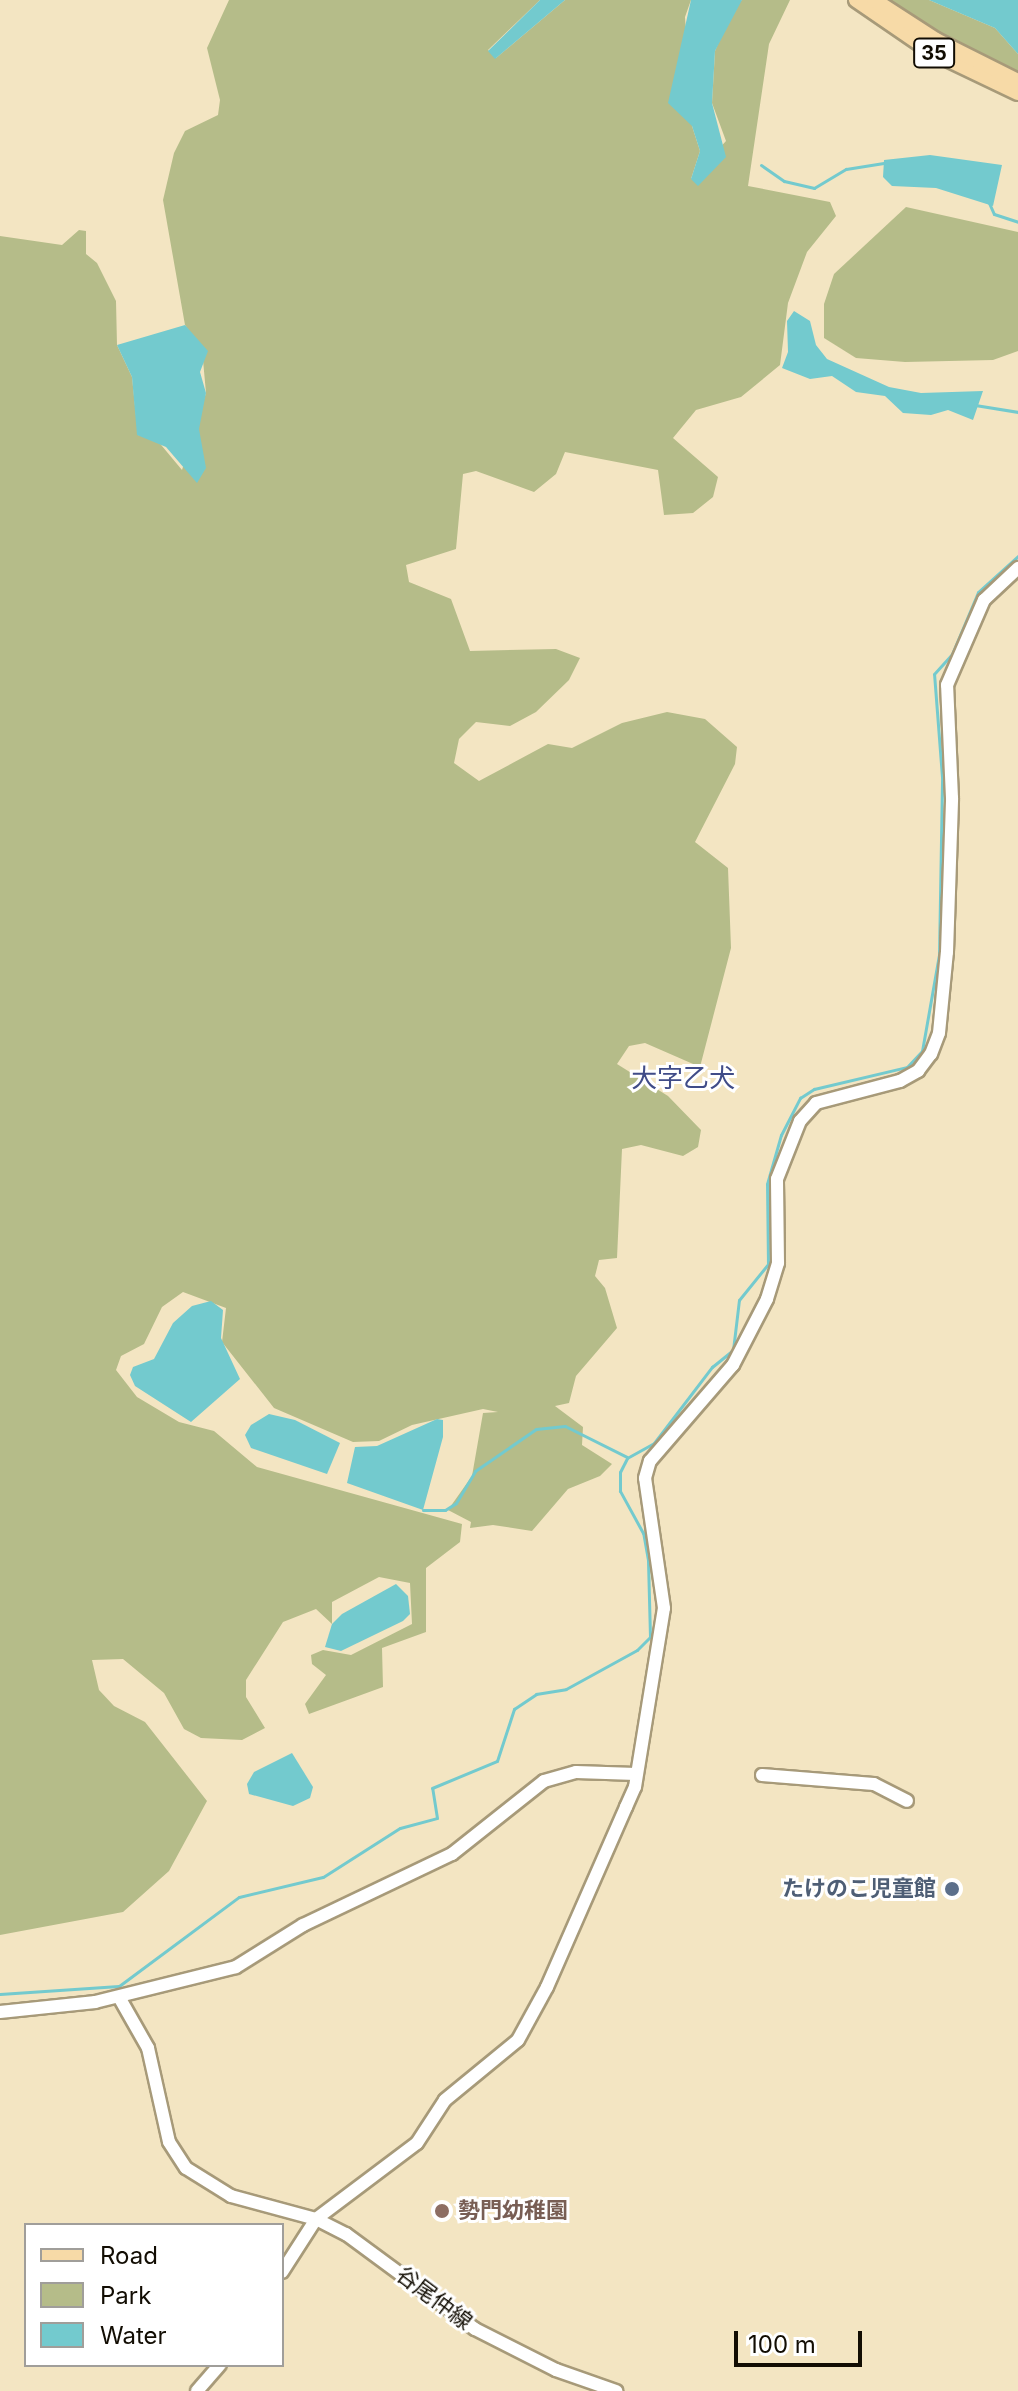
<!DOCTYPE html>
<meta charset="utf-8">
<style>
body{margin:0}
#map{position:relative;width:1018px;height:2391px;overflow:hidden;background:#f3e5c2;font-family:Inter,"Noto Sans JP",sans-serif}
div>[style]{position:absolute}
.green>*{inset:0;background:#b5bc89}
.water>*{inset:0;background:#73cace}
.stream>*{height:3px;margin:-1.5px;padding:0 1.5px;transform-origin:1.5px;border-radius:1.5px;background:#73cace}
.roads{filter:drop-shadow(2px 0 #a79a79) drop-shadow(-2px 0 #a79a79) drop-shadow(0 2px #a79a79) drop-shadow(0 -2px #a79a79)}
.secondary>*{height:12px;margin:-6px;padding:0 6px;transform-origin:6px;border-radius:6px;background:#fff}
.primary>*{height:14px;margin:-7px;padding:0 7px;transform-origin:7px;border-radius:7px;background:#f7daa7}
.dots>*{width:22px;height:22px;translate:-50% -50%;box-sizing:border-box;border:4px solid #fff;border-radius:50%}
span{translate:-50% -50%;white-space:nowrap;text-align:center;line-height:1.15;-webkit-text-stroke:6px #fff;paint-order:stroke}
.shield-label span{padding:2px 6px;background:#fff;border:2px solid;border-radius:6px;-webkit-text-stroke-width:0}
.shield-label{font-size:20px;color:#120d03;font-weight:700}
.service-label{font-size:22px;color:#4e5e75;font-weight:700}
.right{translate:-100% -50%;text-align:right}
.education-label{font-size:22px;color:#785e54;font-weight:700}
.left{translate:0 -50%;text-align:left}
.street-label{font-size:22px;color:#120d03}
.quarter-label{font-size:26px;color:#404c88}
.legend{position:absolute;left:24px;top:2223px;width:260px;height:144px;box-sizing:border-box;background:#fff;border:2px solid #a09e9a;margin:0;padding:10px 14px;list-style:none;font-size:24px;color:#120d03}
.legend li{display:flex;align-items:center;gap:16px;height:40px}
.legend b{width:40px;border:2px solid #a09e9a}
.scale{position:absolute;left:734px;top:2331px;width:128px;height:36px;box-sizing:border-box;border:4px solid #120d03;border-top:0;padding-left:10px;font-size:24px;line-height:28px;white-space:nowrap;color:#120d03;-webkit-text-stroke:6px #fff;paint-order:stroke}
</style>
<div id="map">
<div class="green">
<i style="clip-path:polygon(229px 0,540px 0,488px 50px,496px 58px,565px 0,691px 0,685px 17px,692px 126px,700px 151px,691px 179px,726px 141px,712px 103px,715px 51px,735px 5px,742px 0,790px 0,769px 44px,748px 186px,830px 202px,836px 216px,807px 252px,788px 303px,780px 365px,741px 397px,696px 410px,673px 438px,718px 477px,713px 497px,693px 513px,664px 515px,658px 470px,565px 452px,556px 474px,534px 492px,476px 471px,463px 474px,456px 549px,406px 565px,409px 582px,451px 599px,470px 651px,556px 649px,580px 658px,569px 680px,536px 712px,510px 726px,476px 722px,459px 739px,454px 763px,479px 781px,548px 744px,572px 748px,622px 723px,667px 712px,705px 719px,737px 747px,735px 764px,695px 842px,728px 868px,731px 948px,700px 1067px,645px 1043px,629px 1046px,617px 1064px,668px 1096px,701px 1130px,698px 1147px,683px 1156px,641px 1145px,622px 1149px,617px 1258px,599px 1260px,595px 1276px,605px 1288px,617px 1328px,576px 1376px,569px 1403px,555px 1406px,583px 1427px,582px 1445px,612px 1464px,600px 1476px,568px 1489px,532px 1531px,493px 1525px,470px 1528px,471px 1522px,448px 1510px,472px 1476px,483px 1413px,498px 1412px,483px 1409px,412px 1425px,379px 1441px,353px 1442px,274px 1408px,222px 1342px,226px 1308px,183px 1292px,162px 1307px,144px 1344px,121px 1356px,116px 1370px,137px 1397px,179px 1422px,214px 1431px,257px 1467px,462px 1524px,460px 1542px,426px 1568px,426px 1632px,382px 1648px,383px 1687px,309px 1714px,305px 1704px,326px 1675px,312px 1664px,311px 1655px,323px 1650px,351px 1655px,412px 1624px,410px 1583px,379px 1577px,332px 1602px,332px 1624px,316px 1609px,283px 1622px,246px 1680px,246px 1697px,265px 1728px,242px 1740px,201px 1738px,184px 1729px,164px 1693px,123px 1659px,92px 1660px,99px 1690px,114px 1706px,145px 1722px,207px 1801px,169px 1871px,123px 1912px,0 1935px,0 236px,62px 245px,79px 230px,86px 231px,86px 254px,97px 263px,116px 301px,117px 345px,132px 377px,138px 435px,157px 440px,182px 470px,206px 393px,202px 349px,185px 325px,163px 200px,174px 153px,185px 131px,218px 115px,220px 100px,207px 48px)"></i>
<i style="clip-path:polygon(883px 0,929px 0,995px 28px,1018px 54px,1018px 80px)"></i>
<i style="clip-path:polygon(906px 207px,1018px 232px,1018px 351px,993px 360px,905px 362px,856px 358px,824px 338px,824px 304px,834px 274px)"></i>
</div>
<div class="water">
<i style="clip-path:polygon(540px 0,565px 0,495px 59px,488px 51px)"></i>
<i style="clip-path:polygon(691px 0,742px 0,715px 51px,712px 103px,726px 157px,698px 186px,691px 179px,700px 151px,692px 126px,668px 103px)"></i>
<i style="clip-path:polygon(929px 0,1018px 0,1018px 54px,995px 28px)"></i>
<i style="clip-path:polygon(930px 155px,1002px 165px,993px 206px,936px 188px,892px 186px,883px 177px,884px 160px)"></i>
<i style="clip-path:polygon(794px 311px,810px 321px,816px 345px,827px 359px,889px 387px,921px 393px,983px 391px,973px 420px,948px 410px,931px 415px,903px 413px,885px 396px,856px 392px,832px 376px,810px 379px,782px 368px,788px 352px,787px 321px)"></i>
<i style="clip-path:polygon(185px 325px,208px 351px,200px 372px,206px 393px,199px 429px,206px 468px,197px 483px,166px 447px,137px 435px,132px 377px,117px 345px)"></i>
<i style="clip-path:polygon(211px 1301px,223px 1310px,221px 1338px,240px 1379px,191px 1422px,135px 1386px,130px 1375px,133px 1367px,154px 1359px,173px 1323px,192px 1306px)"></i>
<i style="clip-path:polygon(269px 1414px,295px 1420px,340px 1443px,327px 1474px,251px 1448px,245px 1435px,251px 1425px)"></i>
<i style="clip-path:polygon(437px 1419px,443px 1420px,443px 1437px,423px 1510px,347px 1483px,355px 1447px,377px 1446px)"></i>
<i style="clip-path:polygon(396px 1584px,408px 1596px,410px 1614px,403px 1621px,341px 1651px,325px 1647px,332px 1624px,342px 1614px)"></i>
<i style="clip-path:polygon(292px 1753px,313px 1787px,310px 1798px,293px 1806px,249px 1794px,247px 1784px,254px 1772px)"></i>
</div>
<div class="stream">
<i style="left:761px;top:165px;width:28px;rotate:35deg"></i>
<i style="left:784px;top:181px;width:31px;rotate:13deg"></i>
<i style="left:814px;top:188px;width:37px;rotate:-31deg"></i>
<i style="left:846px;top:169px;width:38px;rotate:-9deg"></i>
<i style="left:989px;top:203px;width:12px;rotate:66deg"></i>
<i style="left:994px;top:214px;width:25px;rotate:18deg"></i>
<i style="left:975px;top:405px;width:44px;rotate:9.2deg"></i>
<i style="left:423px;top:1510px;width:22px"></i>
<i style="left:445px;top:1510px;width:13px;rotate:-32deg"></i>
<i style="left:456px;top:1503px;width:37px;rotate:-59deg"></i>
<i style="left:475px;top:1471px;width:74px;rotate:-34.5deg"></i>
<i style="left:536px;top:1429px;width:29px;rotate:-6deg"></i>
<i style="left:565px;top:1426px;width:69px;rotate:26.6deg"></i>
<i style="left:0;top:1994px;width:119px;rotate:-3.8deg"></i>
<i style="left:119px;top:1986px;width:149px;rotate:-36.6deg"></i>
<i style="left:239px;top:1897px;width:86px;rotate:-13.4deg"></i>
<i style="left:323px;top:1877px;width:91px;rotate:-32.5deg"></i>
<i style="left:400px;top:1828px;width:38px;rotate:-15deg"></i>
<i style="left:437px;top:1818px;width:30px;rotate:-99deg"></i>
<i style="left:432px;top:1788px;width:70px;rotate:-22.6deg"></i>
<i style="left:497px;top:1761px;width:55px;rotate:-71.9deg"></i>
<i style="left:514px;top:1709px;width:27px;rotate:-34deg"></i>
<i style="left:536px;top:1694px;width:30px;rotate:-9deg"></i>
<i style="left:566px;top:1689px;width:81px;rotate:-28.8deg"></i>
<i style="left:637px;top:1650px;width:18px;rotate:-45deg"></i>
<i style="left:650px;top:1637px;width:77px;rotate:-91.5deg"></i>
<i style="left:648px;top:1560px;width:27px;rotate:-100deg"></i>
<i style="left:643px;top:1533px;width:48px;rotate:-118.7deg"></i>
<i style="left:620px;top:1491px;width:19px;rotate:-90deg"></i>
<i style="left:620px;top:1472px;width:16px;rotate:-63deg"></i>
<i style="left:627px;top:1458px;width:31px;rotate:-29deg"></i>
<i style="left:654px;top:1443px;width:96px;rotate:-52.7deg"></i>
<i style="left:712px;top:1367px;width:27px;rotate:-39deg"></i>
<i style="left:733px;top:1350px;width:50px;rotate:-83.2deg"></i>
<i style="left:739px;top:1300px;width:46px;rotate:-51.1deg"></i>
<i style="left:768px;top:1264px;width:80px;rotate:-90.7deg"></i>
<i style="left:767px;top:1184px;width:51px;rotate:-74.1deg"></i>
<i style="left:781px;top:1135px;width:42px;rotate:-62.8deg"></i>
<i style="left:800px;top:1098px;width:17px;rotate:-33deg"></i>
<i style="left:814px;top:1089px;width:96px;rotate:-13.3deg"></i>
<i style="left:907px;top:1067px;width:22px;rotate:-47deg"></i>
<i style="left:922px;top:1051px;width:97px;rotate:-80deg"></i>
<i style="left:939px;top:955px;width:178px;rotate:-89deg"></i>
<i style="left:942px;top:777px;width:103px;rotate:-94.4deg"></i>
<i style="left:934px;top:674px;width:27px;rotate:-48deg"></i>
<i style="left:952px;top:654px;width:67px;rotate:-67.2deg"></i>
<i style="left:978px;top:592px;width:54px;rotate:-42deg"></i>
</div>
<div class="roads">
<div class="secondary">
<i style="left:762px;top:1775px;width:112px;rotate:4.6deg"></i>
<i style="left:874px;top:1784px;width:37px;rotate:27deg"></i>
<i style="left:119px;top:1997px;width:59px;rotate:60.4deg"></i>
<i style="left:148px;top:2048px;width:96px;rotate:77.4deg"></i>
<i style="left:169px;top:2142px;width:31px;rotate:57deg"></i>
<i style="left:186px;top:2168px;width:53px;rotate:31.9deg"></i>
<i style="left:231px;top:2196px;width:88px;rotate:15.1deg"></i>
<i style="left:316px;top:2219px;width:34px;rotate:27deg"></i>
<i style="left:346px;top:2234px;width:160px;rotate:36.4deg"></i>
<i style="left:475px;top:2329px;width:91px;rotate:26.8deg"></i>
<i style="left:556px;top:2370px;width:64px;rotate:19.3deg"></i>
<i style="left:0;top:2012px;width:96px;rotate:-6deg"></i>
<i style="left:95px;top:2002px;width:145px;rotate:-13.9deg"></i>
<i style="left:236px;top:1967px;width:79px;rotate:-32.1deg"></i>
<i style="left:303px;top:1925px;width:165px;rotate:-25.5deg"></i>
<i style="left:452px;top:1854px;width:117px;rotate:-38.4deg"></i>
<i style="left:544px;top:1781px;width:33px;rotate:-16deg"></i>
<i style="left:576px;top:1772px;width:60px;rotate:1.9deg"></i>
<i style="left:282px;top:2272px;width:63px;rotate:-57.3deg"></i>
<i style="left:316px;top:2219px;width:126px;rotate:-37deg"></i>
<i style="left:417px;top:2143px;width:51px;rotate:-56.9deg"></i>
<i style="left:445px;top:2100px;width:94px;rotate:-39.4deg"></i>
<i style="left:518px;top:2040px;width:60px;rotate:-61.3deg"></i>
<i style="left:547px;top:1987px;width:197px;rotate:-66.3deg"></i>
<i style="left:626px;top:1807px;width:22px;rotate:-66deg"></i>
<i style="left:635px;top:1787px;width:181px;rotate:-80.8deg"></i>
<i style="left:664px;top:1608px;width:131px;rotate:-98.3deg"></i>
<i style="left:645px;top:1478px;width:18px;rotate:-74deg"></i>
<i style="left:650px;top:1461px;width:127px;rotate:-49.2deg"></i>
<i style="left:733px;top:1365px;width:74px;rotate:-62.7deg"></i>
<i style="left:767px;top:1299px;width:38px;rotate:-73deg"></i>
<i style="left:778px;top:1263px;width:84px;rotate:-90.7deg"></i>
<i style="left:777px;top:1179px;width:62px;rotate:-68.4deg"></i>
<i style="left:800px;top:1121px;width:24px;rotate:-48deg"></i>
<i style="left:816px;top:1103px;width:87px;rotate:-14.7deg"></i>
<i style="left:900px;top:1081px;width:21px;rotate:-29deg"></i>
<i style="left:918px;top:1071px;width:21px;rotate:-53deg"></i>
<i style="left:931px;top:1054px;width:22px;rotate:-69deg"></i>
<i style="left:939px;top:1033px;width:81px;rotate:-84.4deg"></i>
<i style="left:947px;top:952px;width:154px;rotate:-88.1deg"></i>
<i style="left:952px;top:798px;width:113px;rotate:-92.5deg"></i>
<i style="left:947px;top:685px;width:93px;rotate:-66.5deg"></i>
<i style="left:984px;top:600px;width:47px;rotate:-43.3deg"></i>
<i style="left:197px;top:2391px;width:35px;rotate:-49deg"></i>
</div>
<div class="primary">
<i style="left:856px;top:0;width:92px;rotate:34.4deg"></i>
<i style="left:932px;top:52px;width:95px;rotate:25.5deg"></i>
<i style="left:874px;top:0;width:74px;rotate:32.8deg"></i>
<i style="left:936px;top:40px;width:92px;rotate:26.6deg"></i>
</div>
</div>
<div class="dots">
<i style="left:952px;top:1889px;background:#5c6f8a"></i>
<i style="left:442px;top:2211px;background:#8d6e63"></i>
</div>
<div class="shield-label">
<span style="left:934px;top:53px">35</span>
</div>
<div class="service-label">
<span class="right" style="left:936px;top:1889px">たけのこ児童館</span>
</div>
<div class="education-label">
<span class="left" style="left:458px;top:2211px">勢門幼稚園</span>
</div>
<div class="street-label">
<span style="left:434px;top:2298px;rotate:37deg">谷尾仲線</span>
</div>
<div class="quarter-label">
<span style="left:683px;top:1078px">大字乙犬</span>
</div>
<ul class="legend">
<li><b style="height:10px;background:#f7daa7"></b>Road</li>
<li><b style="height:22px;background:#b5bc89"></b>Park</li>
<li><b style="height:22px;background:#73cace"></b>Water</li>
</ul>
<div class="scale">100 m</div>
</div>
